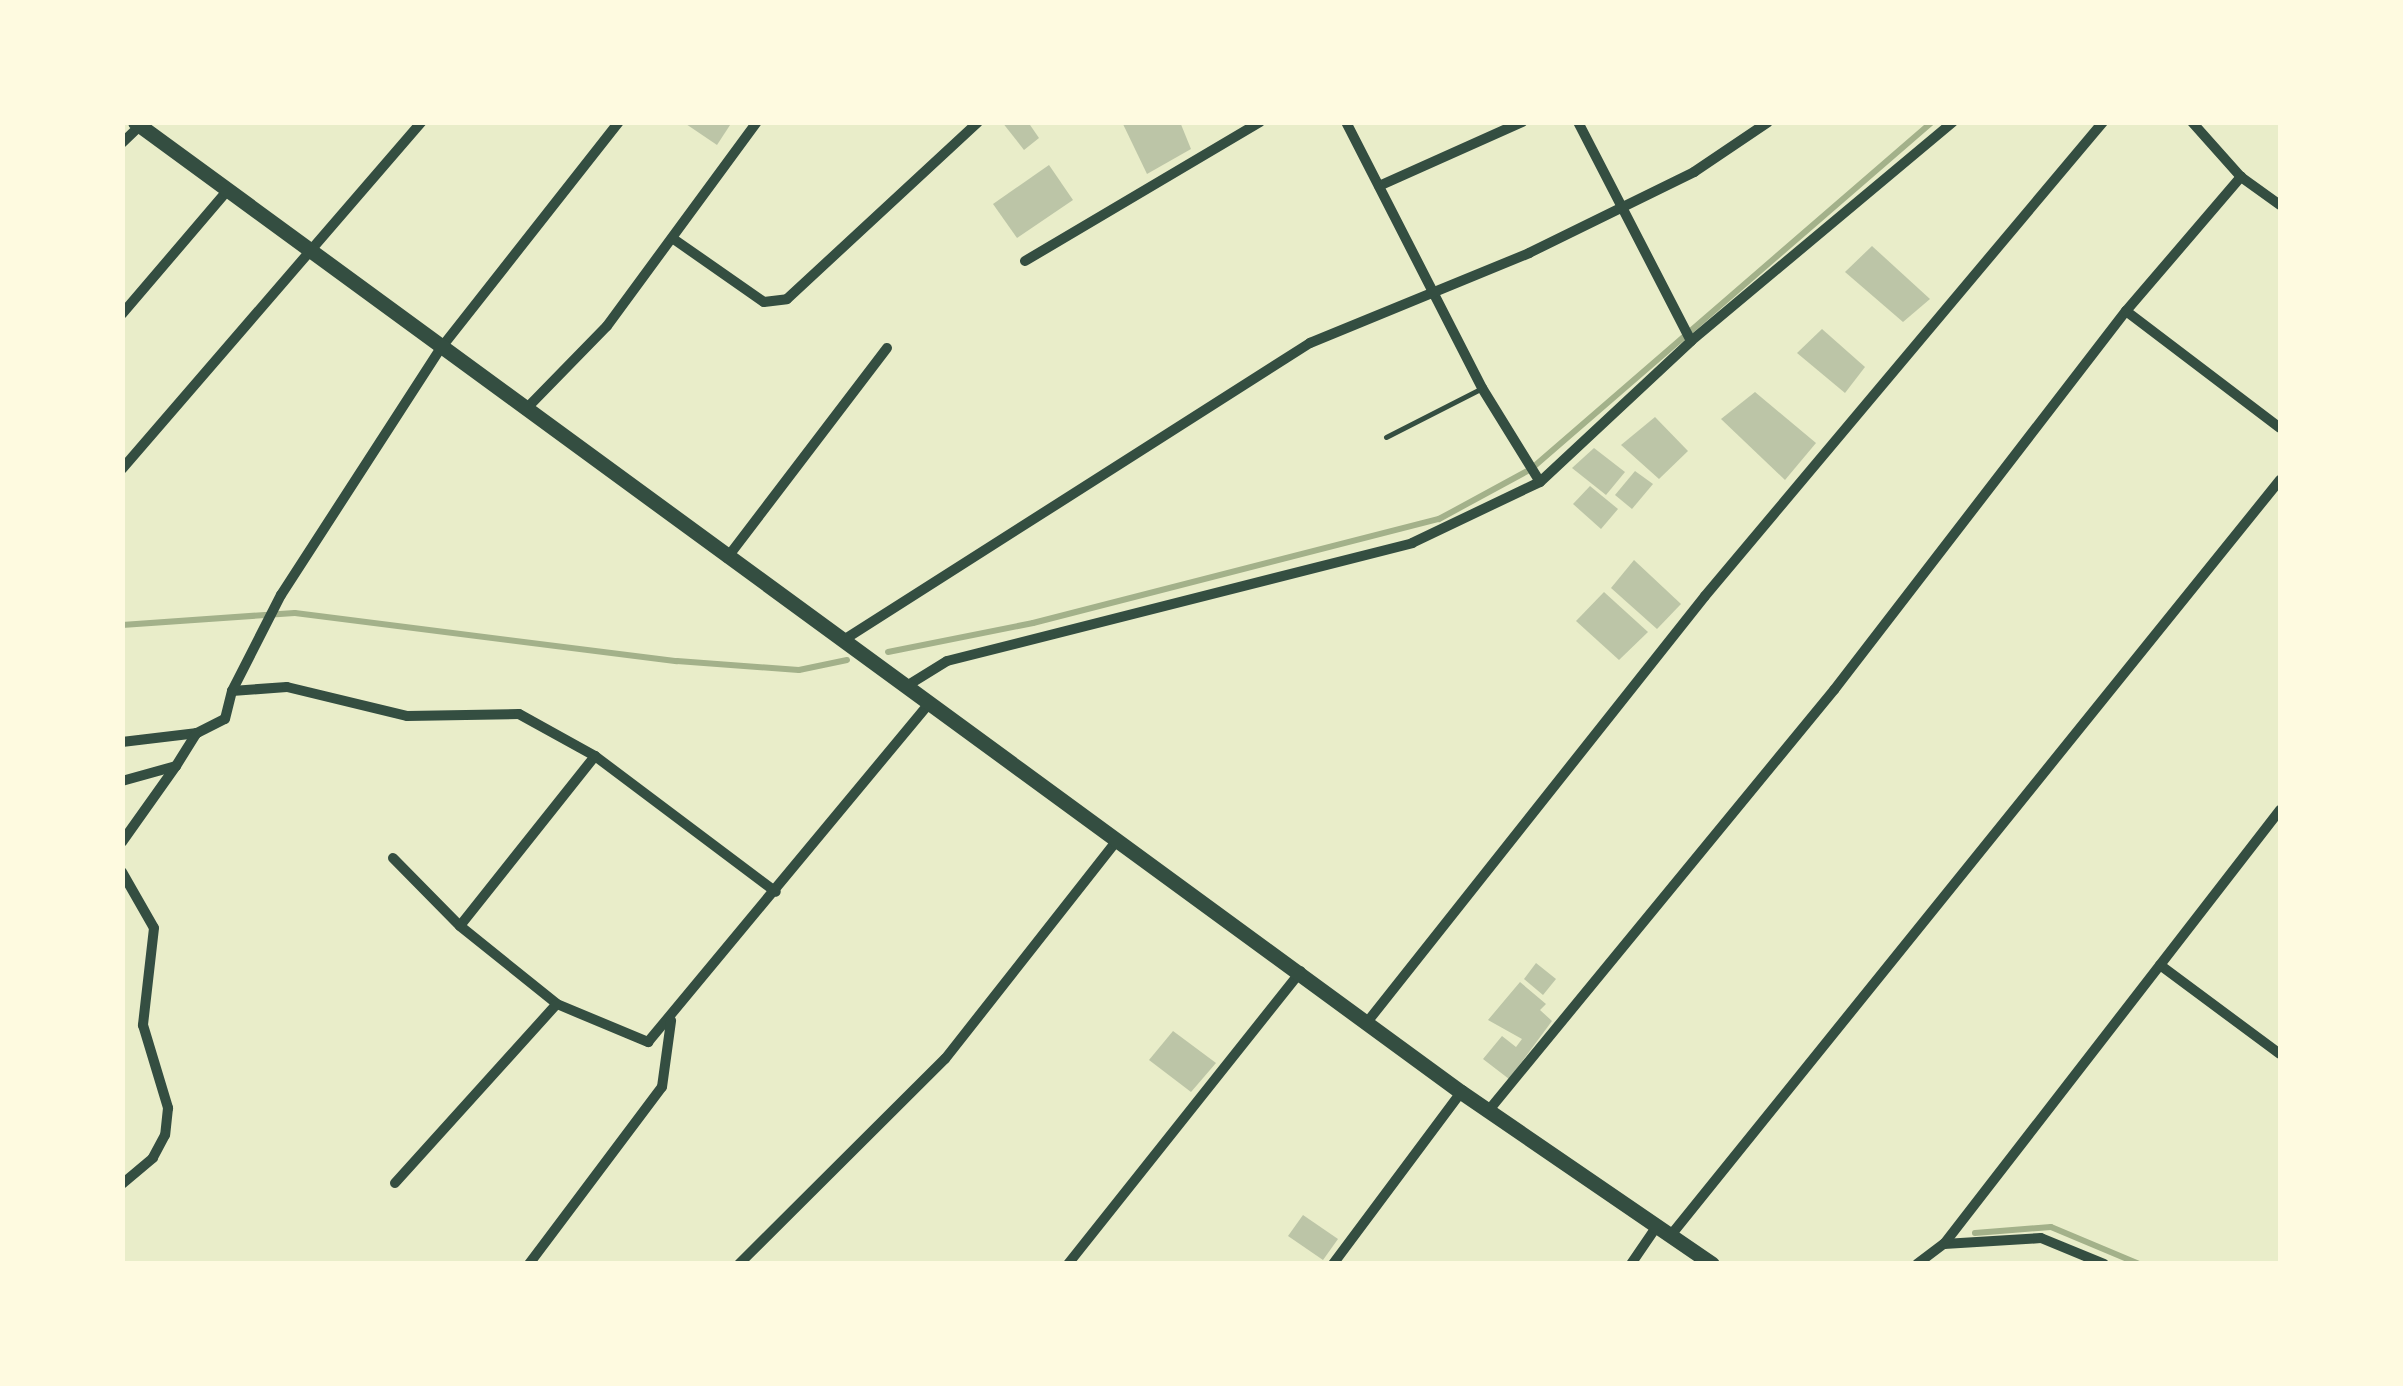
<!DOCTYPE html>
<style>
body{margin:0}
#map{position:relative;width:2403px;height:1386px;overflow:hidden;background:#e9edc9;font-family:"Noto Sans",sans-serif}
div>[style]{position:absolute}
.stream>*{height:6px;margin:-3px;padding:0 3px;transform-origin:3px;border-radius:3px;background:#a3b18a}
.building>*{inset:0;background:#bcc5a7}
.service>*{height:5px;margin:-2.5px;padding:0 2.5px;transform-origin:2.5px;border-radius:2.5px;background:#344e41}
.minor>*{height:10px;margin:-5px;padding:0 5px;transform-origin:5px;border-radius:5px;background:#344e41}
.primary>*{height:15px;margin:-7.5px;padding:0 7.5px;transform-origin:7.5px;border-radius:7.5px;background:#344e41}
span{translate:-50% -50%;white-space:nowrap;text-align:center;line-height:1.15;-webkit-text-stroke:10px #fefae0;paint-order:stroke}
.frame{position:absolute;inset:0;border:125px solid #fefae0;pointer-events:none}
</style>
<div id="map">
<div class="stream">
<i style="left:122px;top:625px;width:173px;rotate:-4deg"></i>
<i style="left:295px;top:613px;width:385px;rotate:7.2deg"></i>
<i style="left:677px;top:661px;width:122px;rotate:4.2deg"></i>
<i style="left:799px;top:670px;width:49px;rotate:-11.8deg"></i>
<i style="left:888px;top:652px;width:148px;rotate:-11.3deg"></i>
<i style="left:1033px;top:623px;width:419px;rotate:-14.4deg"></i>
<i style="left:1439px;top:519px;width:105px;rotate:-28.5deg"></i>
<i style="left:1531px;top:469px;width:530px;rotate:-40.87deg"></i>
<i style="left:1975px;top:1233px;width:76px;rotate:-4.5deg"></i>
<i style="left:2051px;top:1227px;width:95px;rotate:22.8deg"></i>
</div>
<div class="building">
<i style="clip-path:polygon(683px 122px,732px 122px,717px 145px)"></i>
<i style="clip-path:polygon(1002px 122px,1028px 122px,1039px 138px,1024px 150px)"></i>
<i style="clip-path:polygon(1122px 122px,1180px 122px,1191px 149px,1147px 174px)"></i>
<i style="clip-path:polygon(1049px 165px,1073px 200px,1017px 238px,993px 204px)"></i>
<i style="clip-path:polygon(1872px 246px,1930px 299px,1903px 322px,1845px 272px)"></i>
<i style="clip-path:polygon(1822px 329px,1865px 367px,1845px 393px,1797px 353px)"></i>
<i style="clip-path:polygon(1755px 392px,1816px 443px,1785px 480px,1721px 419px)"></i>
<i style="clip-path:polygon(1655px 417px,1688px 451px,1659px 479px,1621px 445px)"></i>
<i style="clip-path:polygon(1594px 448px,1625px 472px,1606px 495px,1572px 468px)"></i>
<i style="clip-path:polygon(1635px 471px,1653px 484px,1632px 509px,1615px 495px)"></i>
<i style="clip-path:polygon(1590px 486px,1618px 509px,1601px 529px,1573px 504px)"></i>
<i style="clip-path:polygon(1634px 560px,1681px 604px,1657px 629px,1611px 588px)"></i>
<i style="clip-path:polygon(1604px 592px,1648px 632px,1619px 660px,1576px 621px)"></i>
<i style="clip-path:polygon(1536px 963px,1556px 979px,1543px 995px,1524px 979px)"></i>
<i style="clip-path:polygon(1520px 982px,1546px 1004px,1540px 1010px,1552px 1021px,1509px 1079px,1483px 1059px,1502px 1036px,1516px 1047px,1522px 1039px,1488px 1020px)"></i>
<i style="clip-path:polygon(1173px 1031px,1216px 1063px,1191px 1092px,1149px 1060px)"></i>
<i style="clip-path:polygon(1303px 1215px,1338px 1239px,1323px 1260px,1288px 1236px)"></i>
</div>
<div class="service">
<i style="left:1386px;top:437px;width:108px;rotate:-27deg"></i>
</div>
<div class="minor">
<i style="left:1346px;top:122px;width:299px;rotate:62.9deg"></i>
<i style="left:1482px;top:388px;width:110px;rotate:58.3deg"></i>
<i style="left:1578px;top:122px;width:246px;rotate:62.7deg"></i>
<i style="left:2192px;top:122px;width:74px;rotate:48.3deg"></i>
<i style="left:2241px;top:177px;width:48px;rotate:35.7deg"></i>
<i style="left:122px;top:143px;width:29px;rotate:-44deg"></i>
<i style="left:1379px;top:186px;width:157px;rotate:-24.1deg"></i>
<i style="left:675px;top:240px;width:108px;rotate:34.9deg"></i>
<i style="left:764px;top:302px;width:23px;rotate:-7deg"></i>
<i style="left:787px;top:299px;width:260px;rotate:-42.8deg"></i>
<i style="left:1025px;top:261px;width:273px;rotate:-30.6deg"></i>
<i style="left:2126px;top:311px;width:193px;rotate:37.2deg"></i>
<i style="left:122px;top:314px;width:162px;rotate:-49.5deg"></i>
<i style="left:525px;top:410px;width:117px;rotate:-45.7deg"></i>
<i style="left:607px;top:326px;width:253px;rotate:-53.7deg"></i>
<i style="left:122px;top:469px;width:459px;rotate:-49.2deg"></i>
<i style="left:727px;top:558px;width:264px;rotate:-52.7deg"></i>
<i style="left:842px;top:641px;width:555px;rotate:-32.49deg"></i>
<i style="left:1310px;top:343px;width:237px;rotate:-22.3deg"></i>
<i style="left:1529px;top:253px;width:184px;rotate:-26.1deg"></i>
<i style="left:1694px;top:172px;width:89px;rotate:-34deg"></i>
<i style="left:905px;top:687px;width:49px;rotate:-31.8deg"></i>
<i style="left:947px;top:661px;width:480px;rotate:-14.2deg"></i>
<i style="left:1412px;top:543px;width:142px;rotate:-25.5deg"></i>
<i style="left:1540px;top:482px;width:207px;rotate:-43deg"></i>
<i style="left:1691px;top:341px;width:341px;rotate:-39.9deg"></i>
<i style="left:232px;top:691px;width:55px;rotate:-4.2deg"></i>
<i style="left:287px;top:687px;width:123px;rotate:13.6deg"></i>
<i style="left:407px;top:716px;width:112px;rotate:-1deg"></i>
<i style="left:519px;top:714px;width:87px;rotate:28.9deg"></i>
<i style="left:595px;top:756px;width:217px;rotate:128.5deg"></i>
<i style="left:460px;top:926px;width:124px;rotate:38.8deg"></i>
<i style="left:557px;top:1004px;width:99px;rotate:22.7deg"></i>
<i style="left:648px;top:1042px;width:440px;rotate:-50.3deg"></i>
<i style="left:122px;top:742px;width:76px;rotate:-6.8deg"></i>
<i style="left:197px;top:733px;width:31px;rotate:-27deg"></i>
<i style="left:225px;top:719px;width:29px;rotate:-76deg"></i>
<i style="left:232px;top:691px;width:108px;rotate:-63deg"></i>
<i style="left:281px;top:595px;width:294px;rotate:-57.1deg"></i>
<i style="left:441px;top:348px;width:288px;rotate:-51.8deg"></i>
<i style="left:595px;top:756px;width:226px;rotate:36.9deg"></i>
<i style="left:122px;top:781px;width:56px;rotate:-15.5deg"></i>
<i style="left:176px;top:766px;width:39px;rotate:-58deg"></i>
<i style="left:122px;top:842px;width:93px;rotate:-54.6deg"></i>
<i style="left:393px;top:858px;width:95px;rotate:45.4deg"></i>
<i style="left:122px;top:872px;width:64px;rotate:60.3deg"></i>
<i style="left:154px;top:928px;width:98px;rotate:96.5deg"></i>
<i style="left:143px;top:1025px;width:87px;rotate:73.2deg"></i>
<i style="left:168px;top:1108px;width:27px;rotate:96deg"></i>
<i style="left:165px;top:1135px;width:26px;rotate:118deg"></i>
<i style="left:153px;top:1158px;width:40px;rotate:140deg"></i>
<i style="left:2160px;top:965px;width:149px;rotate:36.6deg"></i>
<i style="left:1368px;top:1021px;width:542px;rotate:-51.59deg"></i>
<i style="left:1705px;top:596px;width:619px;rotate:-49.98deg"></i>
<i style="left:1489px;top:1110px;width:544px;rotate:-50.6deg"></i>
<i style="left:1834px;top:690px;width:478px;rotate:-52.4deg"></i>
<i style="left:2126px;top:311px;width:177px;rotate:-49.4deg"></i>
<i style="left:395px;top:1183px;width:241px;rotate:-47.9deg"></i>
<i style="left:1671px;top:1235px;width:970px;rotate:-51.11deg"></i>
<i style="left:1944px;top:1244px;width:97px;rotate:-3.5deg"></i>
<i style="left:2041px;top:1238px;width:68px;rotate:22.4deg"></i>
<i style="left:529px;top:1264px;width:221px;rotate:-53.1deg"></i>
<i style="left:662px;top:1087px;width:67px;rotate:-82.2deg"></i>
<i style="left:739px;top:1264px;width:291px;rotate:-44.9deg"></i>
<i style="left:945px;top:1059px;width:280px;rotate:-51.8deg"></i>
<i style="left:1068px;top:1264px;width:374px;rotate:-51.5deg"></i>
<i style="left:1333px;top:1264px;width:214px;rotate:-53.3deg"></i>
<i style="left:1631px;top:1264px;width:46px;rotate:-55.6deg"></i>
<i style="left:1917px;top:1264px;width:34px;rotate:-37deg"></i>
<i style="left:1944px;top:1244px;width:549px;rotate:-52.25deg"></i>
</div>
<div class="primary">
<i style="left:135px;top:122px;width:1643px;rotate:36.19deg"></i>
<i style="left:1461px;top:1092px;width:304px;rotate:34.4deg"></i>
</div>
<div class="frame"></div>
</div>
